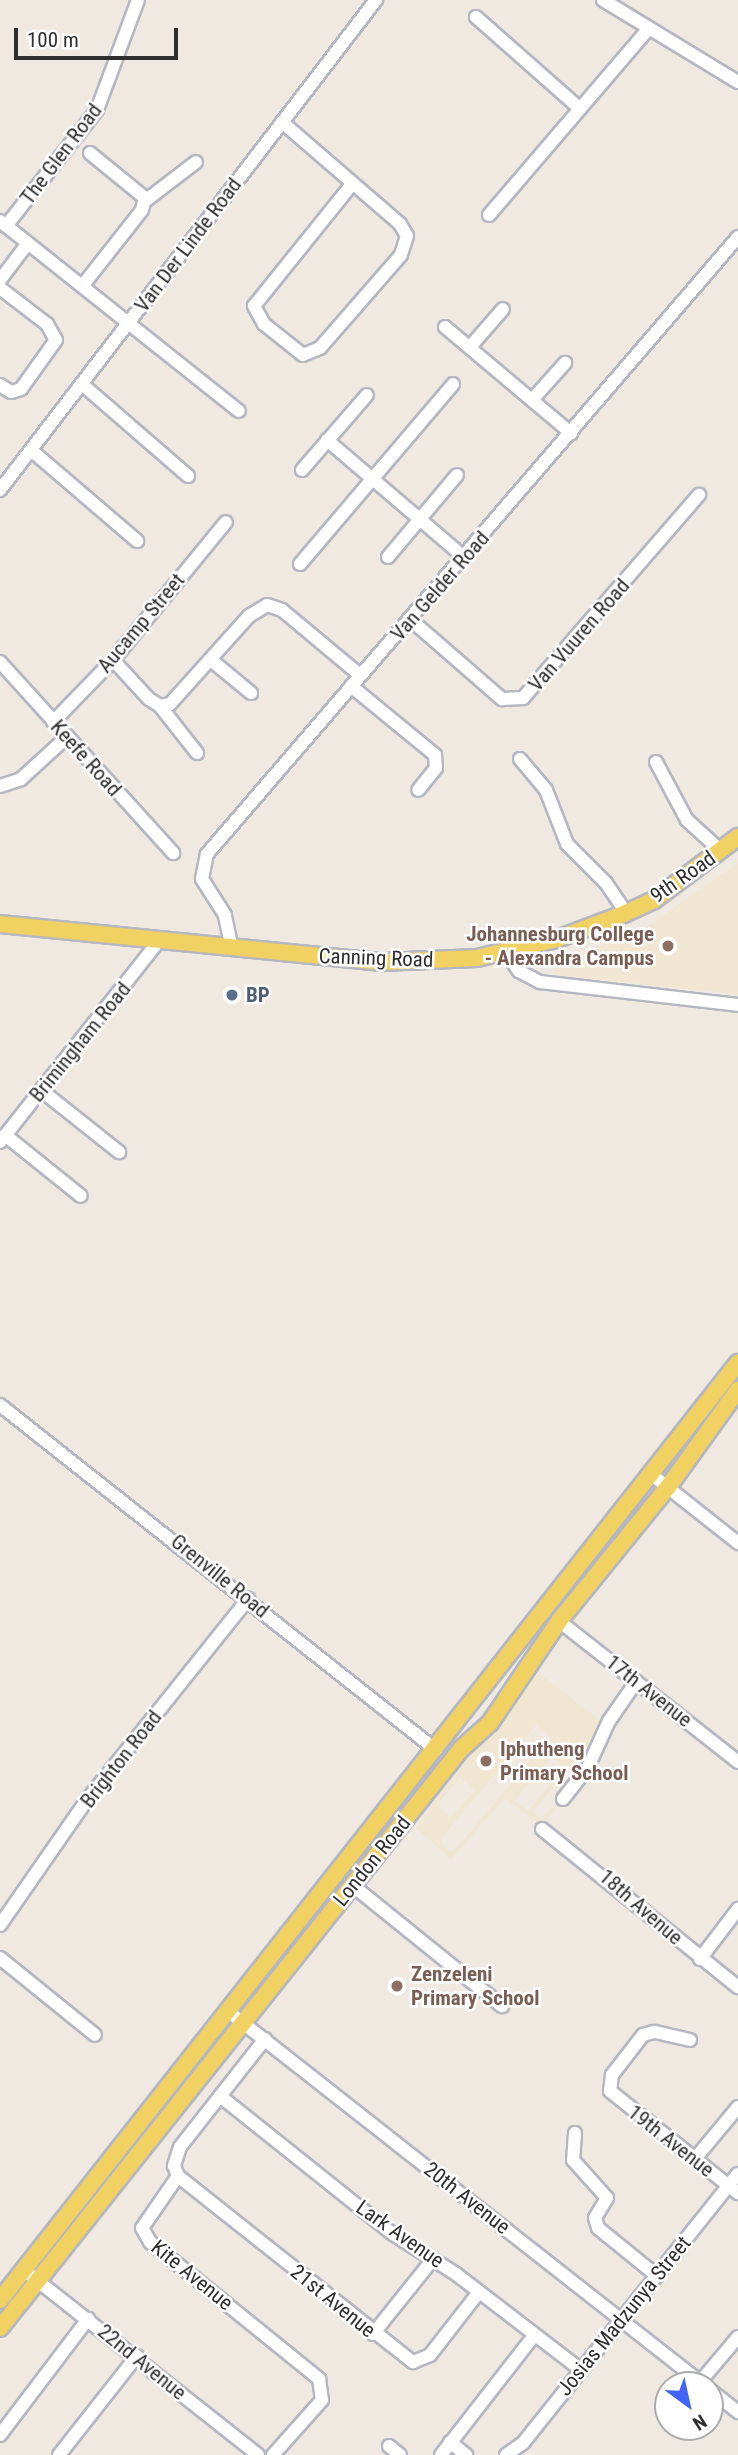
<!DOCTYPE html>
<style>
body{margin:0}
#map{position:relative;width:738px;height:2455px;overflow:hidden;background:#efe9e1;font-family:"Roboto Condensed",sans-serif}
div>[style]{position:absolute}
.education>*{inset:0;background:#f0e6d1}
.roads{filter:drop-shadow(2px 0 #b4b7c1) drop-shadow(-2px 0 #b4b7c1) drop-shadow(0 2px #b4b7c1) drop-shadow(0 -2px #b4b7c1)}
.minor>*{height:12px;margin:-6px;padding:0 6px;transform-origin:6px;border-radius:6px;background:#fff}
.major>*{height:16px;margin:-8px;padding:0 8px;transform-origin:8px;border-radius:8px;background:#f2d163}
.dots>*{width:19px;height:19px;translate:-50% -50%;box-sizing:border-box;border:4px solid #fff;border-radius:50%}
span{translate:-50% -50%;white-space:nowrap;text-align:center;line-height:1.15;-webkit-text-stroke:5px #fff;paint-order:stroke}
.street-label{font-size:21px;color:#2e2e2e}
.education-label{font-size:21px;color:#785e54;font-weight:700}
.right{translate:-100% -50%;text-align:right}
.left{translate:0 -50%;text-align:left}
.service-label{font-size:21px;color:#4e5e75;font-weight:700}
.north{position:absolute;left:654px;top:2371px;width:70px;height:70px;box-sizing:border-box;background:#fff;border:2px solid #ababab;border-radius:50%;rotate:147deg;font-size:19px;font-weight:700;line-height:28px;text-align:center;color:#2e2e2e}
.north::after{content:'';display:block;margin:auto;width:24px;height:32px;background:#4264fb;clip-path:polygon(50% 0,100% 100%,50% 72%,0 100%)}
.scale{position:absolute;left:14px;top:28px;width:164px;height:32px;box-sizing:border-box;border:4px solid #2e2e2e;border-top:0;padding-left:9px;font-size:21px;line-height:24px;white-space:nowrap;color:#2e2e2e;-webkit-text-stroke:5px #fff;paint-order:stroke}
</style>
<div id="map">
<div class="education">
<i style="clip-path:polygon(738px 863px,738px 994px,556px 975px,552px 965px,645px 928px)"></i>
<i style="clip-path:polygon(evenodd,536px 1671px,606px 1725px,580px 1777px,541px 1825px,505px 1798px,451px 1859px,416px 1828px,536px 1671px,536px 1725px,550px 1737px,523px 1769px,534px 1778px,552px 1756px,565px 1767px,528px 1811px,514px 1801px,529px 1783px,519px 1774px,453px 1852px,447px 1849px,442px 1844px,443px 1836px,536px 1725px,536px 1671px,569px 1768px,579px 1777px,542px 1820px,533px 1812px,569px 1768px,536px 1671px,460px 1777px,475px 1790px,451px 1817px,437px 1805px,460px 1777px)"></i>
</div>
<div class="roads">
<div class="minor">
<i style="left:603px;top:0;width:158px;rotate:31.3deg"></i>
<i style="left:476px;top:17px;width:136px;rotate:41.4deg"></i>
<i style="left:282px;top:122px;width:156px;rotate:40.8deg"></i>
<i style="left:400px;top:224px;width:14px;rotate:60deg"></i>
<i style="left:407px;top:236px;width:20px;rotate:108deg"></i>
<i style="left:401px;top:255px;width:123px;rotate:131.1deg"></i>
<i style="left:320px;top:348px;width:18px;rotate:158deg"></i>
<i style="left:303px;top:355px;width:50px;rotate:-141.5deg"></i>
<i style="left:264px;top:324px;width:21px;rotate:-119deg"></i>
<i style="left:254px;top:306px;width:156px;rotate:-51.2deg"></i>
<i style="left:145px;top:201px;width:64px;rotate:-37.4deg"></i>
<i style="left:489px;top:215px;width:246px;rotate:-49.4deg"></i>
<i style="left:0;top:221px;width:305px;rotate:38.5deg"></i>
<i style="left:6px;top:226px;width:147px;rotate:-51.9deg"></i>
<i style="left:97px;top:110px;width:117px;rotate:-69.6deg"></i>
<i style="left:0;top:280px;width:46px;rotate:-52.9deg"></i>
<i style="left:83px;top:285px;width:95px;rotate:-51.8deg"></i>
<i style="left:142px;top:210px;width:12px;rotate:-76deg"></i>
<i style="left:145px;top:198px;width:71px;rotate:-140.7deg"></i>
<i style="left:0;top:288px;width:59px;rotate:37.5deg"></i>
<i style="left:47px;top:324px;width:18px;rotate:61deg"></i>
<i style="left:56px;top:340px;width:60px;rotate:125.5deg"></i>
<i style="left:21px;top:389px;width:10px;rotate:163deg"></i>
<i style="left:11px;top:392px;width:13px;rotate:-148deg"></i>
<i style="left:445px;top:327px;width:165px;rotate:40.1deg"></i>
<i style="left:470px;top:347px;width:50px;rotate:-49deg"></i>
<i style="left:83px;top:385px;width:139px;rotate:40.9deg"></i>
<i style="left:532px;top:400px;width:50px;rotate:-48.3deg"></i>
<i style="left:327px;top:440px;width:182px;rotate:40.5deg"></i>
<i style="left:31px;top:450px;width:140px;rotate:40.6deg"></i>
<i style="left:302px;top:470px;width:99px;rotate:-49.1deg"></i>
<i style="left:0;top:490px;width:618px;rotate:-52.5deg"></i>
<i style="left:388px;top:557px;width:107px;rotate:-49.9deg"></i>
<i style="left:300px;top:564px;width:236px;rotate:-49.6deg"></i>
<i style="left:411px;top:620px;width:121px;rotate:41deg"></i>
<i style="left:502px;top:699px;width:21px;rotate:-3deg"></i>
<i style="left:523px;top:698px;width:269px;rotate:-49.1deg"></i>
<i style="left:113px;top:660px;width:53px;rotate:47.3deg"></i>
<i style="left:149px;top:699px;width:13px;rotate:32deg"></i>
<i style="left:160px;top:706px;width:10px;rotate:-11deg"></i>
<i style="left:170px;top:704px;width:118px;rotate:-48.1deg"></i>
<i style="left:249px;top:616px;width:21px;rotate:-31deg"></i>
<i style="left:267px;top:605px;width:16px;rotate:18deg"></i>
<i style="left:282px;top:610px;width:102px;rotate:39.8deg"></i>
<i style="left:211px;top:660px;width:52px;rotate:39.5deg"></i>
<i style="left:0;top:662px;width:258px;rotate:47.8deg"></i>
<i style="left:351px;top:686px;width:109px;rotate:39.4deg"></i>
<i style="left:435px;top:755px;width:13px;rotate:86deg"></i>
<i style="left:436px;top:768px;width:28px;rotate:129deg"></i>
<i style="left:160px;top:706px;width:60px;rotate:51.8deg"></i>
<i style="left:53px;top:722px;width:86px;rotate:-45.9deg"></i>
<i style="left:113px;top:660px;width:178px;rotate:-50.7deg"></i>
<i style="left:520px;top:759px;width:40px;rotate:50deg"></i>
<i style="left:546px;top:790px;width:58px;rotate:68.7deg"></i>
<i style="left:567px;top:844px;width:55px;rotate:45deg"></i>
<i style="left:606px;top:883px;width:36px;rotate:56deg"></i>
<i style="left:656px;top:762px;width:66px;rotate:61.9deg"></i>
<i style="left:687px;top:820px;width:46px;rotate:42.4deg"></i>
<i style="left:0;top:786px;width:22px;rotate:-18deg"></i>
<i style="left:21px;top:779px;width:62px;rotate:-42.4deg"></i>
<i style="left:232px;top:949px;width:35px;rotate:-102deg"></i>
<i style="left:225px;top:915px;width:43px;rotate:-122.6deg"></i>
<i style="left:202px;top:879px;width:25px;rotate:-79deg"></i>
<i style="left:207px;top:854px;width:814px;rotate:-49.28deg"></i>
<i style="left:506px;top:952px;width:23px;rotate:56deg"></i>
<i style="left:519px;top:971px;width:24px;rotate:28deg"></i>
<i style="left:540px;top:982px;width:199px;rotate:6.6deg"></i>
<i style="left:41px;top:1090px;width:100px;rotate:38.5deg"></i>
<i style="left:5px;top:1135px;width:97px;rotate:38.8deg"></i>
<i style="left:0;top:1142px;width:256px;rotate:-51.7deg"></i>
<i style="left:0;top:1405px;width:556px;rotate:38.35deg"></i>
<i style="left:652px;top:1475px;width:110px;rotate:38.3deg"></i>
<i style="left:559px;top:1621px;width:228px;rotate:38.2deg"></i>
<i style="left:563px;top:1799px;width:41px;rotate:-52deg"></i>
<i style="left:588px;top:1767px;width:51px;rotate:-65.5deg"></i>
<i style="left:609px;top:1721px;width:47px;rotate:-55.3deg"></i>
<i style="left:542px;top:1829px;width:252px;rotate:38.9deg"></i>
<i style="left:352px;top:1885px;width:193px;rotate:38.9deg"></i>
<i style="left:0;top:1925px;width:152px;rotate:-55.2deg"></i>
<i style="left:87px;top:1800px;width:258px;rotate:-51.3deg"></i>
<i style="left:0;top:1958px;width:122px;rotate:39deg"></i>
<i style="left:700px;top:1959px;width:63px;rotate:-52.8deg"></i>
<i style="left:229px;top:2012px;width:604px;rotate:38.14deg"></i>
<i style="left:265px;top:2039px;width:137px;rotate:128.2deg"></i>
<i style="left:180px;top:2147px;width:20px;rotate:108deg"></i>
<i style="left:174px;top:2166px;width:11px;rotate:68deg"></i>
<i style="left:178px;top:2176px;width:63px;rotate:124.7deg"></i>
<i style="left:142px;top:2228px;width:16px;rotate:60deg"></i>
<i style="left:150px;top:2242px;width:218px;rotate:39deg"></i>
<i style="left:319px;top:2379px;width:21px;rotate:82deg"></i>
<i style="left:322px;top:2400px;width:74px;rotate:131.7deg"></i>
<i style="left:690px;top:2040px;width:37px;rotate:-167deg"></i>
<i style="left:654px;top:2032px;width:11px;rotate:165deg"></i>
<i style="left:643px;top:2035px;width:51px;rotate:127.8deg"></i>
<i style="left:612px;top:2075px;width:16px;rotate:97deg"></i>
<i style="left:610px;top:2091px;width:164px;rotate:38.6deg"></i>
<i style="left:220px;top:2096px;width:221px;rotate:38.6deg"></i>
<i style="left:393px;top:2234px;width:75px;rotate:32.4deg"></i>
<i style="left:456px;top:2274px;width:158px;rotate:37.5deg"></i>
<i style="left:575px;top:2133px;width:27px;rotate:94deg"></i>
<i style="left:573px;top:2160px;width:51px;rotate:48.2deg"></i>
<i style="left:607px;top:2198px;width:23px;rotate:121deg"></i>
<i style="left:595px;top:2218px;width:10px;rotate:73deg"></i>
<i style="left:598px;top:2228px;width:76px;rotate:39.1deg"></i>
<i style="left:694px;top:2160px;width:69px;rotate:-50.3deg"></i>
<i style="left:178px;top:2176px;width:300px;rotate:38.4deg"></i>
<i style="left:413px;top:2362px;width:18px;rotate:-22deg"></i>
<i style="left:430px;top:2355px;width:80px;rotate:-52.1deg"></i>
<i style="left:24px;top:2270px;width:298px;rotate:38.3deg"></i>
<i style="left:373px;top:2334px;width:96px;rotate:-51.3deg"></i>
<i style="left:700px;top:2382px;width:59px;rotate:-49.8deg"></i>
<i style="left:710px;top:2390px;width:36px;rotate:38deg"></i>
<i style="left:0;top:2435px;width:146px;rotate:-52.8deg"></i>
<i style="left:450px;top:2442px;width:21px;rotate:39deg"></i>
<i style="left:389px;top:2446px;width:14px;rotate:39deg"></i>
<i style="left:59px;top:2455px;width:126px;rotate:-51.8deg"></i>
<i style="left:441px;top:2455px;width:150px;rotate:-52.1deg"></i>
<i style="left:506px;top:2455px;width:21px;rotate:-35deg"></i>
<i style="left:523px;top:2443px;width:344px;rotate:-51.4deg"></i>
</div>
<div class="major">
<i style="left:0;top:924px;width:384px;rotate:5.7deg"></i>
<i style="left:382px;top:962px;width:95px;rotate:-2.4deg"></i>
<i style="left:477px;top:958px;width:82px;rotate:-13.4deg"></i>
<i style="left:557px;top:939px;width:74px;rotate:-20.6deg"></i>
<i style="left:626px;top:913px;width:31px;rotate:-25deg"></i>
<i style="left:654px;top:900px;width:105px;rotate:-36.9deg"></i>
<i style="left:0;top:2300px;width:1193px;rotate:-51.78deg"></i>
<i style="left:0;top:2328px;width:740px;rotate:-51.47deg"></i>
<i style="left:461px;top:1749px;width:39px;rotate:-42deg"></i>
<i style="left:490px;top:1723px;width:123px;rotate:-55.9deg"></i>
<i style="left:559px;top:1621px;width:173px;rotate:-50.9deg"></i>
<i style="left:668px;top:1487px;width:120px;rotate:-54.2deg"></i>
</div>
</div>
<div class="dots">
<i style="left:668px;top:946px;background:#8d6e63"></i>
<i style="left:232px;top:995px;background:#5c6f8a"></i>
<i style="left:486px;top:1761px;background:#8d6e63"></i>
<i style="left:397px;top:1986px;background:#8d6e63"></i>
</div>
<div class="street-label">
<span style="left:61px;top:154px;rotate:-53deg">The Glen Road</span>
<span style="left:188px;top:245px;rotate:-53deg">Van Der Linde Road</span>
<span style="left:440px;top:586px;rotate:-49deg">Van Gelder Road</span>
<span style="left:141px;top:623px;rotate:-50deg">Aucamp Street</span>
<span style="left:579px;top:635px;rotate:-49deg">Van Vuuren Road</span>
<span style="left:86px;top:758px;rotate:48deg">Keefe Road</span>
<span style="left:683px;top:877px;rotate:-35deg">9th Road</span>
<span style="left:376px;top:958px;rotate:2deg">Canning Road</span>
<span style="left:80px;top:1042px;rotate:-51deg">Brimingham Road</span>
<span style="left:220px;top:1576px;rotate:39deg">Grenville Road</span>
<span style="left:649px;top:1691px;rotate:38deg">17th Avenue</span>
<span style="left:121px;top:1759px;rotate:-52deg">Brighton Road</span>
<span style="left:372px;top:1861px;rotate:-51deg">London Road</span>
<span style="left:641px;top:1907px;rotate:41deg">18th Avenue</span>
<span style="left:671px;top:2141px;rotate:38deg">19th Avenue</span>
<span style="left:467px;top:2198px;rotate:38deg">20th Avenue</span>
<span style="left:400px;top:2234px;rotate:35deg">Lark Avenue</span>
<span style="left:192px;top:2275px;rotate:39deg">Kite Avenue</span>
<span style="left:333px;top:2301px;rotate:39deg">21st Avenue</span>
<span style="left:624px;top:2316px;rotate:-51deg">Josias Madzunya Street</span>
<span style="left:142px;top:2362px;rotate:39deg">22nd Avenue</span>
</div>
<div class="education-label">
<span class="right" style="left:654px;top:946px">Johannesburg College<br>- Alexandra Campus</span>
<span class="left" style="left:500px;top:1761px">Iphutheng<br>Primary School</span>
<span class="left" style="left:411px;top:1986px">Zenzeleni<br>Primary School</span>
</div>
<div class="service-label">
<span class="left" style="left:246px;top:995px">BP</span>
</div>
<div class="north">N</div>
<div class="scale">100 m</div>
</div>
